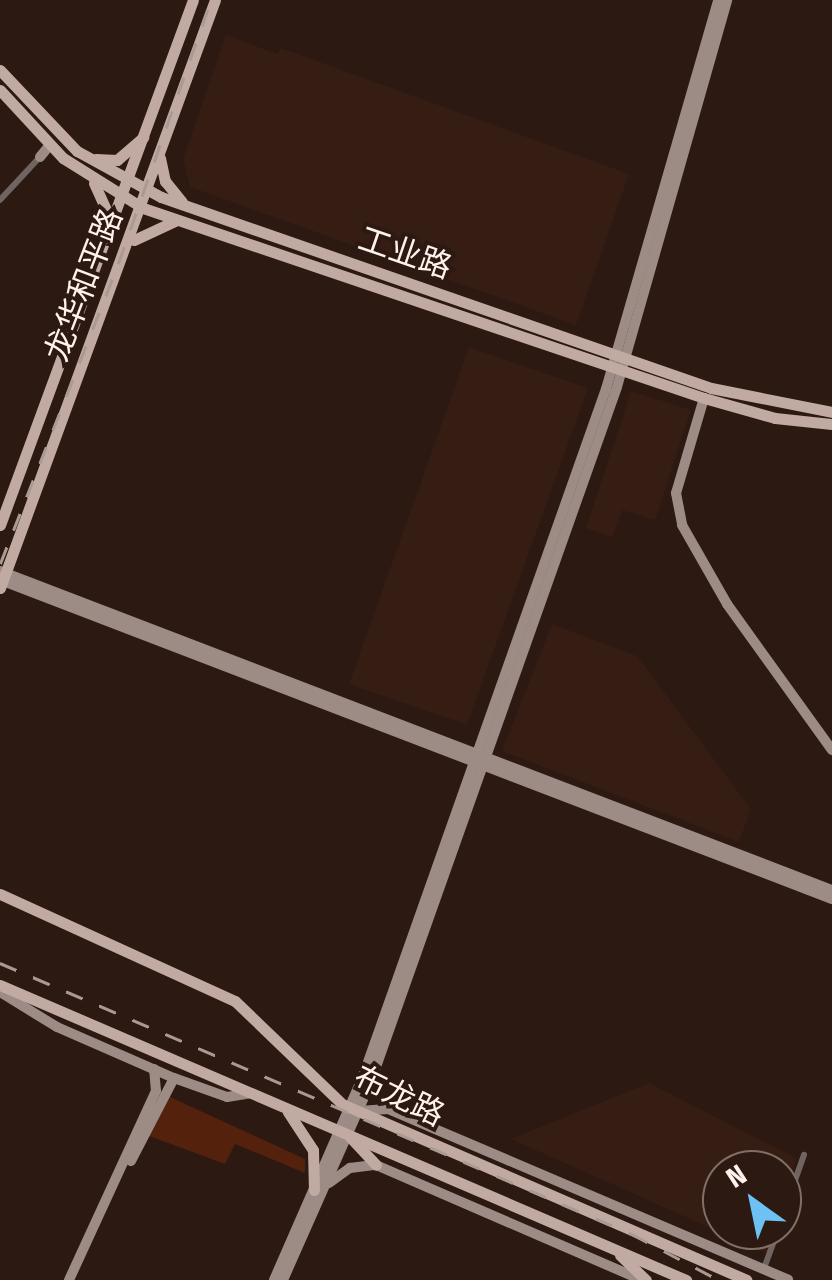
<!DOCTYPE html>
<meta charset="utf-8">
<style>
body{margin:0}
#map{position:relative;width:832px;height:1280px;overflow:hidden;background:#2c1912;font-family:"Fira Sans Condensed","Noto Sans SC",sans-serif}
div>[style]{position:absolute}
.built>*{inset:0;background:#361d13}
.green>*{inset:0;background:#54210c}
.street>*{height:6px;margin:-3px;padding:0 3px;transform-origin:3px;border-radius:3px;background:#6f6460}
.secondary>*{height:10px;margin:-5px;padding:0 5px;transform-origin:5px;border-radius:5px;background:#9d8b85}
.primary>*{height:11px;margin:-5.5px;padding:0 5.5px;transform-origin:5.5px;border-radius:5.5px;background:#c1aaa2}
.rail>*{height:2.5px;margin-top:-1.25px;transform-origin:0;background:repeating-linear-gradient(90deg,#aa9a94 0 18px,transparent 0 36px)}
span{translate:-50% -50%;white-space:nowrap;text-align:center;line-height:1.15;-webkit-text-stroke:8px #2c1912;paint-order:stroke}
.street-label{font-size:32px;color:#fff1ec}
.north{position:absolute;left:702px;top:1150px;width:100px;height:100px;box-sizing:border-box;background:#2c1912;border:2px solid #806f69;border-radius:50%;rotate:327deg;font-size:28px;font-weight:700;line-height:40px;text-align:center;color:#fff1ec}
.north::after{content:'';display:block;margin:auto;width:35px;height:45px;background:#6dc2f3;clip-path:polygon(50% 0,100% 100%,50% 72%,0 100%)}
</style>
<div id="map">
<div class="built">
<i style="clip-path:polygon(226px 35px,277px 54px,281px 48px,629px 174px,576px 325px,190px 187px,183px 159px)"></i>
<i style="clip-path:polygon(469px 347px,588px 388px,467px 725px,349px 684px)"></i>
<i style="clip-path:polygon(631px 391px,691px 410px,655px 520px,622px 510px,613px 537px,586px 528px)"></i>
<i style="clip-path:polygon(552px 624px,637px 656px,751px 809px,739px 842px,502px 751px)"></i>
<i style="clip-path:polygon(649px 1083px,796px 1158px,782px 1208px,782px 1170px,722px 1170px,722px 1230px,776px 1230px,769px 1254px,511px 1139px)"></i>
</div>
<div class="green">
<i style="clip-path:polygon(170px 1097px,305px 1159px,305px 1173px,235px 1144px,225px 1164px,149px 1136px)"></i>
</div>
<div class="street">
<i style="left:0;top:200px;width:59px;rotate:-47.1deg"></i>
<i style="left:782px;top:1217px;width:66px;rotate:-70.5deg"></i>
<i style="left:763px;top:1271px;width:44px;rotate:-69.9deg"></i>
</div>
<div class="secondary">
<i style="left:40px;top:157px;width:14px;rotate:-51deg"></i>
<i style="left:704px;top:398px;width:99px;rotate:106.4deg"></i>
<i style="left:676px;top:493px;width:33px;rotate:79deg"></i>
<i style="left:682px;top:525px;width:91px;rotate:60.3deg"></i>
<i style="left:727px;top:604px;width:180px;rotate:54.3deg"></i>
<i style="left:0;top:571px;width:891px;rotate:20.98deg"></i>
<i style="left:0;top:580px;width:891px;rotate:20.98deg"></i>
<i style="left:0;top:992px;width:67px;rotate:31.6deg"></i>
<i style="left:57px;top:1027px;width:128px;rotate:23.6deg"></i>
<i style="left:174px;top:1078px;width:56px;rotate:19.7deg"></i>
<i style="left:227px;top:1097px;width:25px;rotate:-9deg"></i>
<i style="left:359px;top:1111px;width:29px;rotate:-4deg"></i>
<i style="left:388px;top:1109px;width:435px;rotate:23.1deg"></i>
<i style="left:131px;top:1161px;width:93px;rotate:-62.6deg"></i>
<i style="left:329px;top:1183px;width:26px;rotate:-36deg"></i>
<i style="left:350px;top:1168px;width:26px;rotate:-7deg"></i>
<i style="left:376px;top:1165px;width:290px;rotate:23.4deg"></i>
<i style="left:69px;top:1280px;width:208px;rotate:-65.3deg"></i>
<i style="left:156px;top:1091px;width:22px;rotate:-95deg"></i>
<i style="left:274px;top:1280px;width:219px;rotate:-66.4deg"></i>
<i style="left:362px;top:1079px;width:732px;rotate:-70.53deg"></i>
<i style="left:606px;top:389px;width:405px;rotate:-73.9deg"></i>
<i style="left:283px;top:1280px;width:218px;rotate:-66.1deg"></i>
<i style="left:371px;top:1081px;width:736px;rotate:-70.48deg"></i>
<i style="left:617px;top:387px;width:402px;rotate:-74.1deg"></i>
</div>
<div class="primary">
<i style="left:0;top:70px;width:112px;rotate:46.5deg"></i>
<i style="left:77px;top:151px;width:96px;rotate:28.7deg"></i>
<i style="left:161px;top:197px;width:582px;rotate:19.15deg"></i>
<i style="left:711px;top:388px;width:123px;rotate:11.2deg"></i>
<i style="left:0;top:90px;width:93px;rotate:47.2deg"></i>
<i style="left:63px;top:158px;width:94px;rotate:32deg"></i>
<i style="left:143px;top:208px;width:592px;rotate:18.71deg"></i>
<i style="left:704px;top:398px;width:74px;rotate:15.7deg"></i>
<i style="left:775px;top:418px;width:57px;rotate:6deg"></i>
<i style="left:160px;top:158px;width:24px;rotate:78deg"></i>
<i style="left:165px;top:181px;width:27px;rotate:51deg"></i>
<i style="left:96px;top:159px;width:21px;rotate:3deg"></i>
<i style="left:117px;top:160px;width:35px;rotate:-41deg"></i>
<i style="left:94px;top:183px;width:46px;rotate:65.7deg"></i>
<i style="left:134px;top:240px;width:45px;rotate:-24.9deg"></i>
<i style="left:0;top:525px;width:559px;rotate:-69.82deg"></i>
<i style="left:0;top:588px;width:626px;rotate:-69.92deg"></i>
<i style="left:0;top:894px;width:258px;rotate:24.5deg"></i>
<i style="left:235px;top:1001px;width:149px;rotate:43.9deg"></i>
<i style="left:342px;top:1104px;width:441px;rotate:23.5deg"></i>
<i style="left:0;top:985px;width:747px;rotate:23.27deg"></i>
<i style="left:288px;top:1112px;width:45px;rotate:56.7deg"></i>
<i style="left:313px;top:1150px;width:40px;rotate:88.6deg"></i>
<i style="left:350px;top:1137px;width:38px;rotate:47deg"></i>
<i style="left:620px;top:1255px;width:36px;rotate:44deg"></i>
</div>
<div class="rail">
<i style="left:0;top:564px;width:322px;rotate:-68.5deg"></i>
<i style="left:118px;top:264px;width:280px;rotate:-70.6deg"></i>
<i style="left:0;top:963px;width:688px;rotate:23.21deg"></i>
<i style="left:632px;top:1234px;width:98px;rotate:27.9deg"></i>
</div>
<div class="street-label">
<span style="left:405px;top:253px;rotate:19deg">工业路</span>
<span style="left:84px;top:285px;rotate:-69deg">龙华和平路</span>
<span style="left:399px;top:1096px;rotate:26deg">布龙路</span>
</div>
<div class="north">N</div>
</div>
